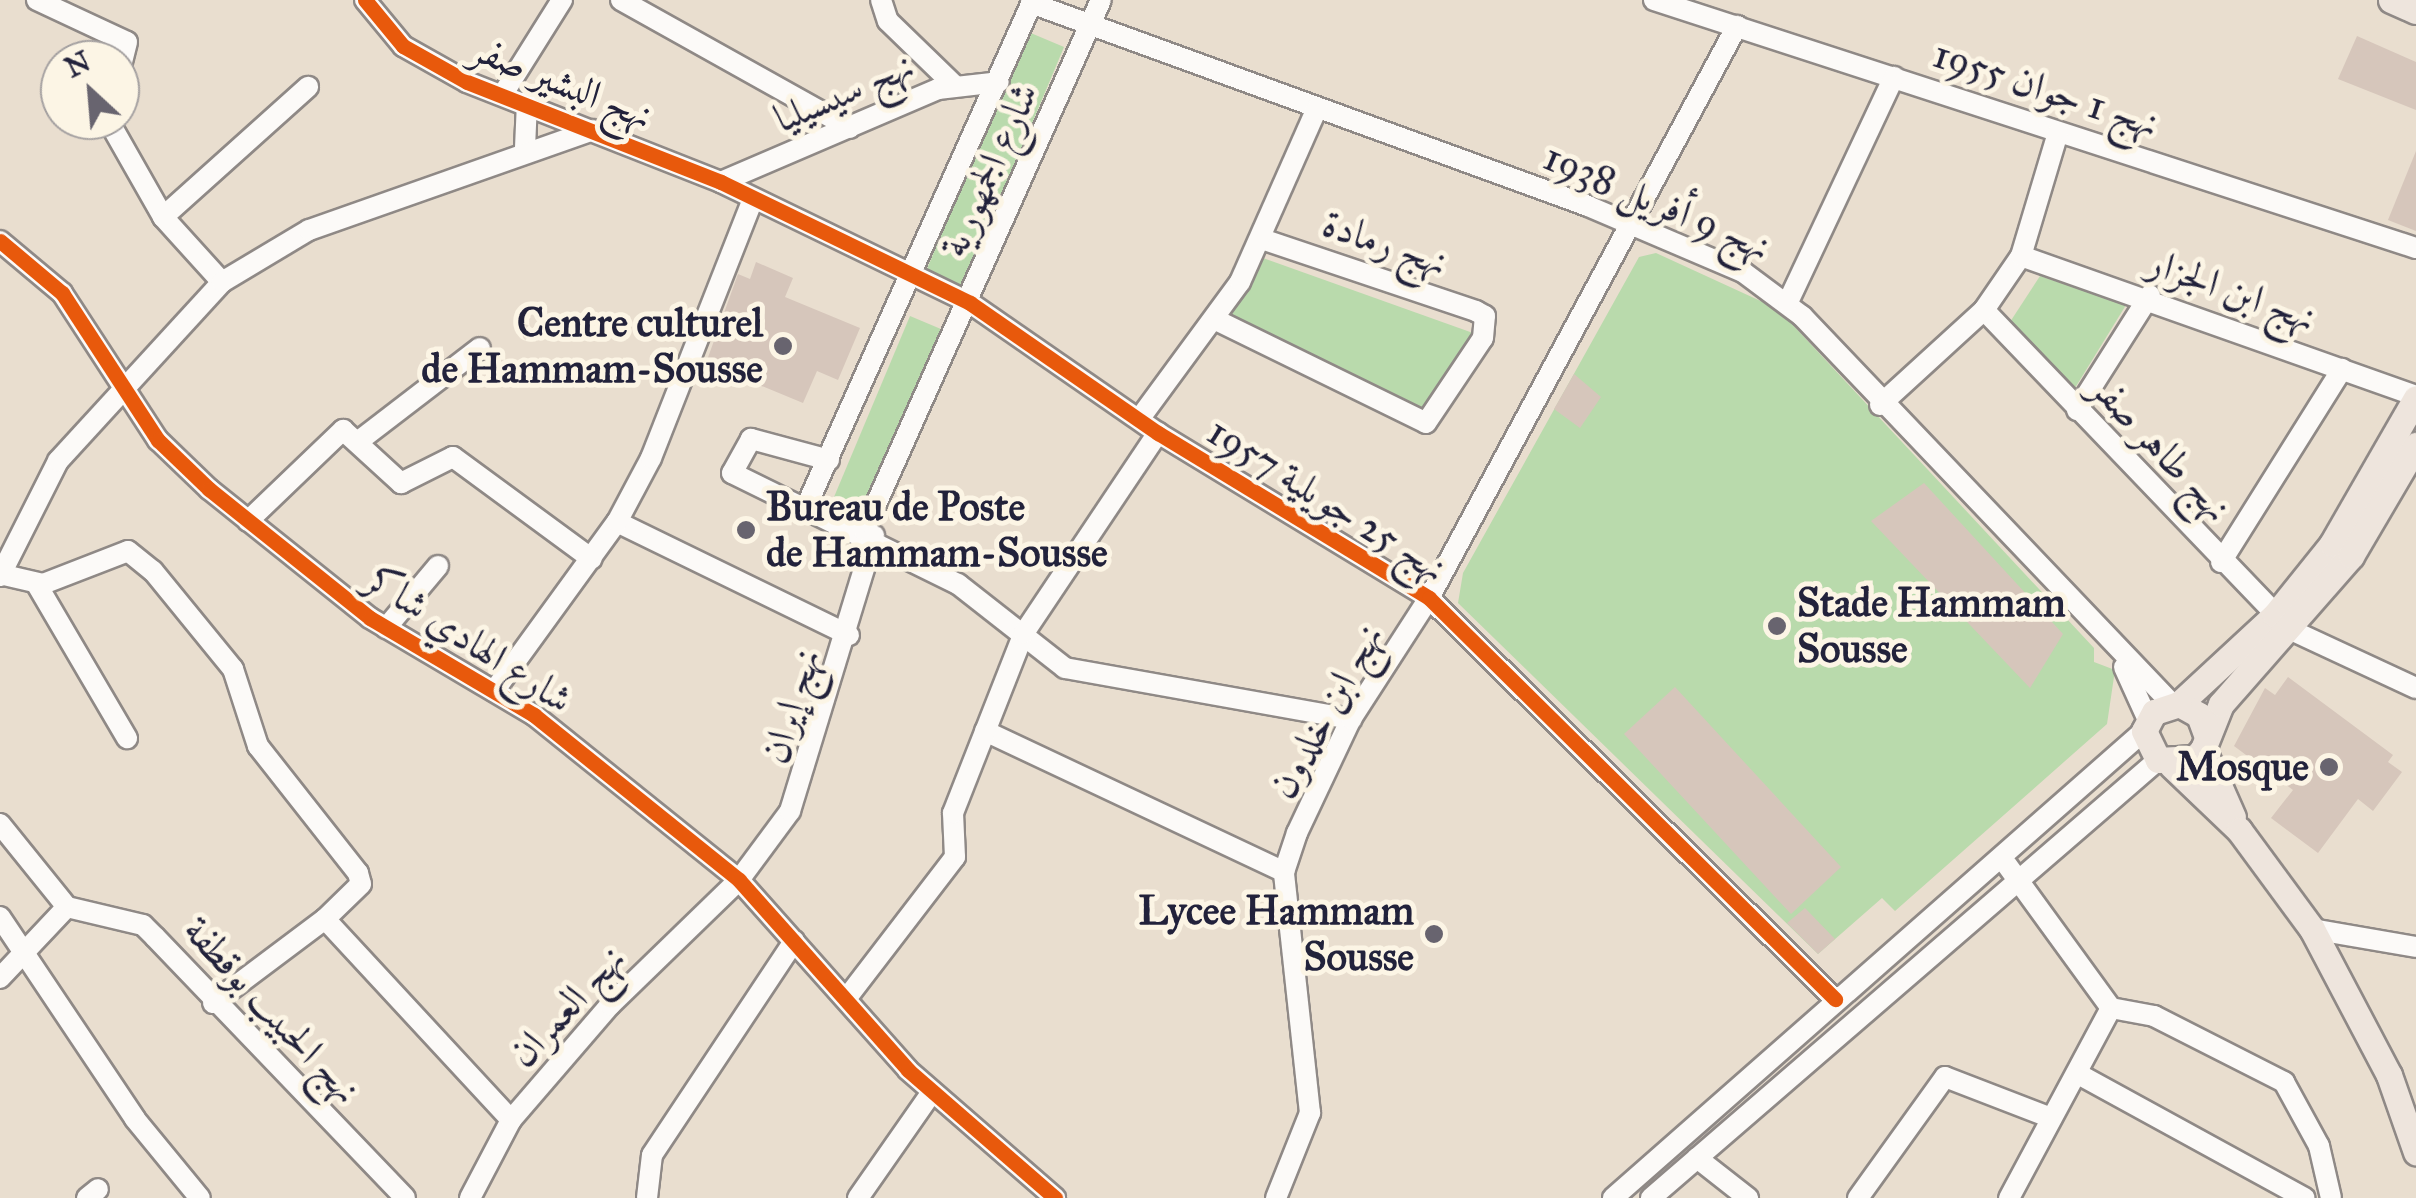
<!DOCTYPE html>
<meta charset="utf-8">
<style>
body{margin:0}
#map{position:relative;width:2416px;height:1198px;overflow:hidden;background:#e9decf;font-family:"IM FELL Great Primer",Amiri,serif}
div>[style]{position:absolute}
.green>*{inset:0;background:#b9daac}
.building>*{inset:0;background:#d6c6bb}
.roads{filter:drop-shadow(2px 0 #8f8986) drop-shadow(-2px 0 #8f8986) drop-shadow(0 2px #8f8986) drop-shadow(0 -2px #8f8986)}
.minor>*{height:20px;margin:-10px;padding:0 10px;transform-origin:10px;border-radius:10px;background:#fcfaf8}
.major>*{height:25px;margin:-12.5px;padding:0 12.5px;transform-origin:12.5px;border-radius:12.5px;background:#eee5dd}
.cycleway>*{height:15px;margin:-7.5px;padding:0 7.5px;transform-origin:7.5px;border-radius:7.5px;background:#e8590c}
.dots>*{width:28px;height:28px;translate:-50% -50%;box-sizing:border-box;border:5px solid #fcf5e5;border-radius:50%}
span{translate:-50% -50%;white-space:nowrap;text-align:center;line-height:1.15;-webkit-text-stroke:10px #fcf5e5;paint-order:stroke}
.street-label{font-size:40px;color:#22223b}
.poi-label{font-size:40px;color:#22223b;font-weight:700}
.right{translate:-100% -50%;text-align:right}
.left{translate:0 -50%;text-align:left}
.north{position:absolute;left:40px;top:40px;width:100px;height:100px;box-sizing:border-box;background:#fcf5e5;border:2px solid #a5a1a1;border-radius:50%;rotate:334deg;font-size:28px;font-weight:700;line-height:40px;text-align:center;color:#22223b}
.north::after{content:'';display:block;margin:auto;width:35px;height:45px;background:#68646f;clip-path:polygon(50% 0,100% 100%,50% 72%,0 100%)}
</style>
<div id="map">
<div class="green">
<i style="clip-path:polygon(1026px 31px,1064px 47px,961px 293px,924px 276px)"></i>
<i style="clip-path:polygon(1656px 253px,1778px 309px,2094px 648px,2094px 662px,2115px 670px,2107px 724px,1895px 911px,1882px 898px,1818px 954px,1458px 603px,1463px 573px,1639px 257px)"></i>
<i style="clip-path:polygon(1263px 258px,1487px 338px,1439px 420px,1223px 315px)"></i>
<i style="clip-path:polygon(2040px 276px,2126px 305px,2075px 388px,2010px 322px)"></i>
<i style="clip-path:polygon(910px 316px,948px 332px,870px 513px,834px 497px)"></i>
</div>
<div class="building">
<i style="clip-path:polygon(2357px 36px,2416px 62px,2416px 110px,2338px 79px)"></i>
<i style="clip-path:polygon(2416px 151px,2416px 231px,2388px 220px)"></i>
<i style="clip-path:polygon(756px 262px,793px 278px,785px 297px,860px 328px,838px 380px,817px 371px,803px 403px,706px 363px,738px 274px,750px 279px)"></i>
<i style="clip-path:polygon(1574px 374px,1601px 397px,1580px 428px,1554px 409px)"></i>
<i style="clip-path:polygon(1924px 483px,2063px 634px,2030px 688px,1871px 521px)"></i>
<i style="clip-path:polygon(2288px 677px,2393px 755px,2388px 762px,2402px 772px,2373px 811px,2358px 799px,2318px 853px,2271px 818px,2293px 790px,2234px 746px,2265px 688px,2275px 695px)"></i>
<i style="clip-path:polygon(1675px 687px,1841px 867px,1791px 914px,1624px 734px)"></i>
<i style="clip-path:polygon(1805px 908px,1835px 939px,1818px 954px,1787px 923px)"></i>
</div>
<div class="roads">
<div class="minor">
<i style="left:37px;top:0;width:99px;rotate:25deg"></i>
<i style="left:127px;top:42px;width:30px;rotate:104deg"></i>
<i style="left:365px;top:0;width:60px;rotate:50.4deg"></i>
<i style="left:403px;top:46px;width:73px;rotate:29.4deg"></i>
<i style="left:467px;top:82px;width:273px;rotate:21.5deg"></i>
<i style="left:721px;top:182px;width:277px;rotate:25.9deg"></i>
<i style="left:970px;top:303px;width:229px;rotate:34.7deg"></i>
<i style="left:1158px;top:433px;width:317px;rotate:31.3deg"></i>
<i style="left:1429px;top:598px;width:571px;rotate:44.65deg"></i>
<i style="left:621px;top:0;width:262px;rotate:29.2deg"></i>
<i style="left:881px;top:0;width:22px;rotate:72deg"></i>
<i style="left:888px;top:21px;width:92px;rotate:44.1deg"></i>
<i style="left:1654px;top:0;width:801px;rotate:18.03deg"></i>
<i style="left:1031px;top:3px;width:593px;rotate:20.02deg"></i>
<i style="left:1588px;top:206px;width:168px;rotate:23.1deg"></i>
<i style="left:1743px;top:272px;width:74px;rotate:36.7deg"></i>
<i style="left:1802px;top:316px;width:536px;rotate:46.36deg"></i>
<i style="left:503px;top:94px;width:111px;rotate:-57.9deg"></i>
<i style="left:108px;top:120px;width:112px;rotate:60.4deg"></i>
<i style="left:163px;top:217px;width:88px;rotate:47.8deg"></i>
<i style="left:525px;top:148px;width:46px;rotate:-87.5deg"></i>
<i style="left:721px;top:182px;width:236px;rotate:-23.2deg"></i>
<i style="left:938px;top:89px;width:61px;rotate:-6.5deg"></i>
<i style="left:163px;top:217px;width:195px;rotate:-41.9deg"></i>
<i style="left:0;top:241px;width:81px;rotate:40deg"></i>
<i style="left:62px;top:293px;width:176px;rotate:56.9deg"></i>
<i style="left:158px;top:440px;width:71px;rotate:43.9deg"></i>
<i style="left:209px;top:489px;width:206px;rotate:38.7deg"></i>
<i style="left:370px;top:618px;width:191px;rotate:30.6deg"></i>
<i style="left:534px;top:715px;width:263px;rotate:38.8deg"></i>
<i style="left:739px;top:880px;width:254px;rotate:48.3deg"></i>
<i style="left:908px;top:1070px;width:195px;rotate:41deg"></i>
<i style="left:2021px;top:256px;width:419px;rotate:19.5deg"></i>
<i style="left:1788px;top:302px;width:249px;rotate:-64.8deg"></i>
<i style="left:1984px;top:310px;width:443px;rotate:46.2deg"></i>
<i style="left:2291px;top:630px;width:138px;rotate:24.9deg"></i>
<i style="left:1214px;top:319px;width:236px;rotate:26.1deg"></i>
<i style="left:1426px;top:423px;width:102px;rotate:-56.2deg"></i>
<i style="left:1483px;top:338px;width:22px;rotate:-85deg"></i>
<i style="left:1485px;top:316px;width:10px;rotate:-151deg"></i>
<i style="left:1476px;top:311px;width:226px;rotate:-161.4deg"></i>
<i style="left:1880px;top:405px;width:141px;rotate:-42.4deg"></i>
<i style="left:1984px;top:310px;width:65px;rotate:-55.6deg"></i>
<i style="left:2021px;top:256px;width:128px;rotate:-73.3deg"></i>
<i style="left:2077px;top:410px;width:136px;rotate:-57.6deg"></i>
<i style="left:1140px;top:418px;width:169px;rotate:-53.7deg"></i>
<i style="left:1240px;top:282px;width:190px;rotate:-66.1deg"></i>
<i style="left:360px;top:440px;width:151px;rotate:-37.5deg"></i>
<i style="left:829px;top:460px;width:81px;rotate:-164.9deg"></i>
<i style="left:751px;top:439px;width:39px;rotate:119deg"></i>
<i style="left:732px;top:473px;width:252px;rotate:26.2deg"></i>
<i style="left:958px;top:584px;width:136px;rotate:38.1deg"></i>
<i style="left:1065px;top:668px;width:291px;rotate:10.1deg"></i>
<i style="left:806px;top:507px;width:555px;rotate:-65.88deg"></i>
<i style="left:248px;top:521px;width:132px;rotate:-43.8deg"></i>
<i style="left:343px;top:430px;width:79px;rotate:42.4deg"></i>
<i style="left:401px;top:483px;width:58px;rotate:-26.6deg"></i>
<i style="left:453px;top:457px;width:172px;rotate:36.3deg"></i>
<i style="left:617px;top:522px;width:258px;rotate:26deg"></i>
<i style="left:864px;top:531px;width:581px;rotate:-65.95deg"></i>
<i style="left:2221px;top:562px;width:228px;rotate:-57.9deg"></i>
<i style="left:4px;top:575px;width:40px;rotate:13deg"></i>
<i style="left:43px;top:584px;width:91px;rotate:-21.2deg"></i>
<i style="left:128px;top:551px;width:32px;rotate:39deg"></i>
<i style="left:153px;top:571px;width:127px;rotate:50.8deg"></i>
<i style="left:233px;top:669px;width:81px;rotate:72deg"></i>
<i style="left:258px;top:746px;width:162px;rotate:51.8deg"></i>
<i style="left:358px;top:873px;width:11px;rotate:75deg"></i>
<i style="left:361px;top:884px;width:50px;rotate:135.8deg"></i>
<i style="left:325px;top:919px;width:274px;rotate:47.2deg"></i>
<i style="left:0;top:576px;width:129px;rotate:-63.2deg"></i>
<i style="left:58px;top:461px;width:243px;rotate:-47.5deg"></i>
<i style="left:222px;top:282px;width:101px;rotate:-30.9deg"></i>
<i style="left:309px;top:230px;width:301px;rotate:-19.4deg"></i>
<i style="left:36px;top:583px;width:180px;rotate:59.6deg"></i>
<i style="left:386px;top:628px;width:81px;rotate:-50deg"></i>
<i style="left:2124px;top:667px;width:58px;rotate:65.6deg"></i>
<i style="left:494px;top:691px;width:209px;rotate:-54deg"></i>
<i style="left:617px;top:522px;width:72px;rotate:-62deg"></i>
<i style="left:651px;top:458px;width:278px;rotate:-68.5deg"></i>
<i style="left:985px;top:731px;width:331px;rotate:25.2deg"></i>
<i style="left:0;top:824px;width:107px;rotate:51.1deg"></i>
<i style="left:67px;top:907px;width:78px;rotate:13.3deg"></i>
<i style="left:143px;top:925px;width:17px;rotate:45deg"></i>
<i style="left:155px;top:937px;width:361px;rotate:46.2deg"></i>
<i style="left:2007px;top:865px;width:177px;rotate:54deg"></i>
<i style="left:2111px;top:1008px;width:216px;rotate:118.2deg"></i>
<i style="left:0;top:917px;width:243px;rotate:56.2deg"></i>
<i style="left:135px;top:1119px;width:102px;rotate:50.6deg"></i>
<i style="left:2312px;top:929px;width:106px;rotate:9.8deg"></i>
<i style="left:0;top:978px;width:98px;rotate:-46.7deg"></i>
<i style="left:846px;top:999px;width:179px;rotate:-52.5deg"></i>
<i style="left:955px;top:857px;width:44px;rotate:-92.6deg"></i>
<i style="left:953px;top:813px;width:193px;rotate:-68.5deg"></i>
<i style="left:1024px;top:633px;width:241px;rotate:-56.2deg"></i>
<i style="left:213px;top:1003px;width:140px;rotate:-36.9deg"></i>
<i style="left:2111px;top:1008px;width:44px;rotate:10.5deg"></i>
<i style="left:2154px;top:1016px;width:146px;rotate:26.9deg"></i>
<i style="left:2284px;top:1082px;width:73px;rotate:61.3deg"></i>
<i style="left:2319px;top:1146px;width:53px;rotate:77deg"></i>
<i style="left:2080px;top:1075px;width:256px;rotate:28.7deg"></i>
<i style="left:1697px;top:1158px;width:65px;rotate:38.1deg"></i>
<i style="left:87px;top:1198px;width:14px;rotate:-39deg"></i>
<i style="left:470px;top:1198px;width:88px;rotate:-62.3deg"></i>
<i style="left:511px;top:1120px;width:152px;rotate:-49.3deg"></i>
<i style="left:610px;top:1005px;width:180px;rotate:-44.1deg"></i>
<i style="left:739px;top:880px;width:86px;rotate:-53.5deg"></i>
<i style="left:790px;top:811px;width:288px;rotate:-73deg"></i>
<i style="left:647px;top:1198px;width:43px;rotate:-83.4deg"></i>
<i style="left:652px;top:1155px;width:257px;rotate:-56.4deg"></i>
<i style="left:858px;top:1198px;width:129px;rotate:-55.1deg"></i>
<i style="left:1276px;top:1198px;width:92px;rotate:-68.2deg"></i>
<i style="left:1310px;top:1113px;width:242px;rotate:-96.2deg"></i>
<i style="left:1284px;top:872px;width:41px;rotate:-71.6deg"></i>
<i style="left:1297px;top:833px;width:126px;rotate:-64.7deg"></i>
<i style="left:1351px;top:719px;width:144px;rotate:-57.2deg"></i>
<i style="left:1429px;top:598px;width:650px;rotate:-61.7deg"></i>
<i style="left:1613px;top:1198px;width:707px;rotate:-41.33deg"></i>
<i style="left:1651px;top:1198px;width:670px;rotate:-40.82deg"></i>
<i style="left:1858px;top:1198px;width:149px;rotate:-54.3deg"></i>
<i style="left:1945px;top:1077px;width:114px;rotate:21.1deg"></i>
</div>
<div class="major">
<i style="left:2391px;top:0;width:27px;rotate:24deg"></i>
<i style="left:2179px;top:704px;width:131px;rotate:-42.8deg"></i>
<i style="left:2275px;top:615px;width:91px;rotate:-51.2deg"></i>
<i style="left:2332px;top:544px;width:168px;rotate:-60.1deg"></i>
<i style="left:2207px;top:737px;width:23px;rotate:-110deg"></i>
<i style="left:2199px;top:715px;width:23px;rotate:-151deg"></i>
<i style="left:2179px;top:704px;width:26px;rotate:162deg"></i>
<i style="left:2154px;top:712px;width:21px;rotate:118deg"></i>
<i style="left:2144px;top:731px;width:32px;rotate:64deg"></i>
<i style="left:2158px;top:760px;width:37px;rotate:-3deg"></i>
<i style="left:2195px;top:758px;width:12px;rotate:-48deg"></i>
<i style="left:2203px;top:749px;width:48px;rotate:-68.2deg"></i>
<i style="left:2221px;top:704px;width:197px;rotate:-48.7deg"></i>
<i style="left:2351px;top:556px;width:129px;rotate:-59.6deg"></i>
<i style="left:2203px;top:749px;width:74px;rotate:66.2deg"></i>
<i style="left:2172px;top:766px;width:93px;rotate:43.7deg"></i>
<i style="left:2239px;top:830px;width:123px;rotate:53.6deg"></i>
<i style="left:2312px;top:929px;width:165px;rotate:62.2deg"></i>
<i style="left:2389px;top:1075px;width:82px;rotate:70.7deg"></i>
</div>
</div>
<div class="cycleway">
<i style="left:365px;top:0;width:60px;rotate:50.4deg"></i>
<i style="left:403px;top:46px;width:73px;rotate:29.4deg"></i>
<i style="left:467px;top:82px;width:273px;rotate:21.5deg"></i>
<i style="left:721px;top:182px;width:277px;rotate:25.9deg"></i>
<i style="left:970px;top:303px;width:229px;rotate:34.7deg"></i>
<i style="left:1158px;top:433px;width:317px;rotate:31.3deg"></i>
<i style="left:1429px;top:598px;width:571px;rotate:44.65deg"></i>
<i style="left:0;top:241px;width:81px;rotate:40deg"></i>
<i style="left:62px;top:293px;width:176px;rotate:56.9deg"></i>
<i style="left:158px;top:440px;width:71px;rotate:43.9deg"></i>
<i style="left:209px;top:489px;width:206px;rotate:38.7deg"></i>
<i style="left:370px;top:618px;width:191px;rotate:30.6deg"></i>
<i style="left:534px;top:715px;width:263px;rotate:38.8deg"></i>
<i style="left:739px;top:880px;width:254px;rotate:48.3deg"></i>
<i style="left:908px;top:1070px;width:195px;rotate:41deg"></i>
</div>
<div class="dots">
<i style="left:783px;top:346px;background:#68646f"></i>
<i style="left:746px;top:530px;background:#68646f"></i>
<i style="left:1777px;top:626px;background:#68646f"></i>
<i style="left:2329px;top:767px;background:#68646f"></i>
<i style="left:1434px;top:934px;background:#68646f"></i>
</div>
<div class="street-label">
<span style="left:562px;top:82px;rotate:22deg">نهج البشير صفر</span>
<span style="left:2046px;top:89px;rotate:18deg">نهج 1 جوان 1955</span>
<span style="left:844px;top:92px;rotate:-23deg">نهج سيسيليا</span>
<span style="left:989px;top:170px;rotate:-66deg">شارع الجمهورية</span>
<span style="left:1657px;top:202px;rotate:23deg">نهج 9 أفريل 1938</span>
<span style="left:1385px;top:243px;rotate:19deg">نهج رمادة</span>
<span style="left:2232px;top:290px;rotate:20deg">نهج ابن الجزار</span>
<span style="left:2161px;top:448px;rotate:47deg">نهج طاهر صفر</span>
<span style="left:1327px;top:500px;rotate:32deg">نهج 25 جويلية 1957</span>
<span style="left:469px;top:639px;rotate:33deg">شارع الهادي شاكر</span>
<span style="left:791px;top:706px;rotate:-73deg">نهج إيران</span>
<span style="left:1326px;top:711px;rotate:-61deg">نهج ابن خلدون</span>
<span style="left:567px;top:1006px;rotate:-47deg">نهج العمران</span>
<span style="left:272px;top:1010px;rotate:47deg">نهج الحبيب بوقطفة</span>
</div>
<div class="poi-label">
<span class="right" style="left:763px;top:346px">Centre culturel<br>de Hammam-Sousse</span>
<span class="left" style="left:766px;top:530px">Bureau de Poste<br>de Hammam-Sousse</span>
<span class="left" style="left:1797px;top:626px">Stade Hammam<br>Sousse</span>
<span class="right" style="left:2309px;top:767px">Mosque</span>
<span class="right" style="left:1414px;top:934px">Lycee Hammam<br>Sousse</span>
</div>
<div class="north">N</div>
</div>
